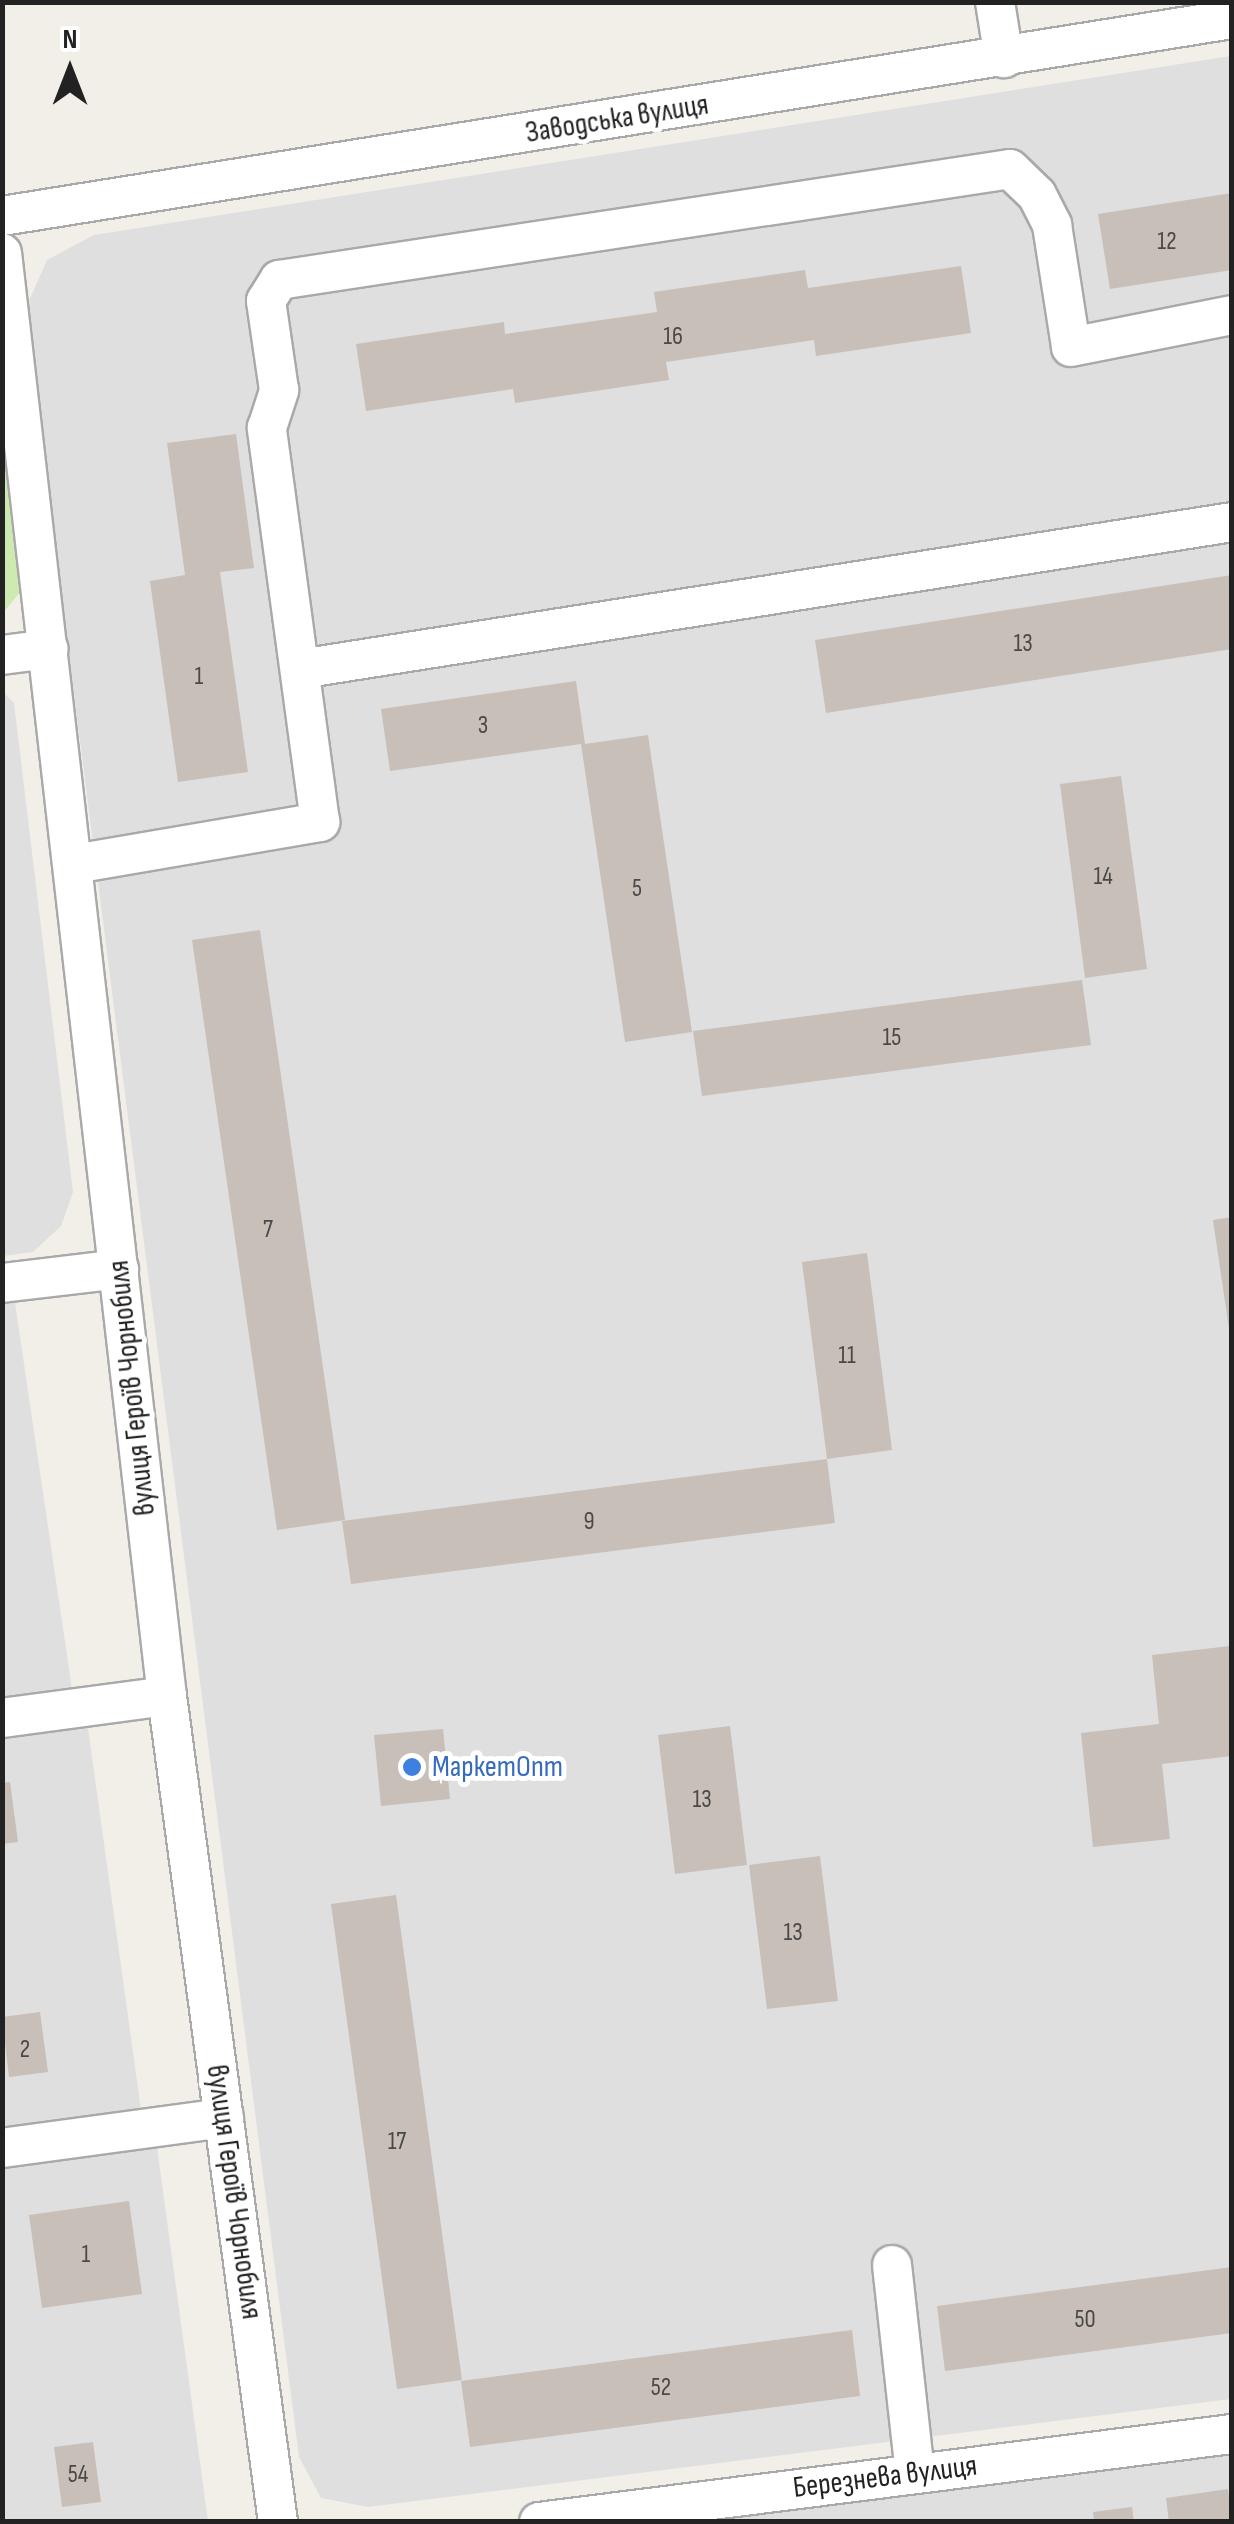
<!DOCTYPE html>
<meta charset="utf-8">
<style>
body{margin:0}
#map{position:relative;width:1234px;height:2524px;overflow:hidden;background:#f2efe9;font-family:"Sofia Sans Condensed",sans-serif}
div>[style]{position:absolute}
.residential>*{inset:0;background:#e0dfdf}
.grass>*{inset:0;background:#cdebb0}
.building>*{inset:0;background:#c7bfb8}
.roads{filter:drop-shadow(2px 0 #a9a9a9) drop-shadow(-2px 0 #a9a9a9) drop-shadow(0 2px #a9a9a9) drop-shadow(0 -2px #a9a9a9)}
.minor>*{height:38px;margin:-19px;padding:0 19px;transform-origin:19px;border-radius:19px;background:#fff}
.dots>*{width:28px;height:28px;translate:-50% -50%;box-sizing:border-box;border:5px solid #fff;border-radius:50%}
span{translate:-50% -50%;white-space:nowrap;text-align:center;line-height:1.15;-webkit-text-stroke:10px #fff;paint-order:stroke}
.number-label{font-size:25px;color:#4b4948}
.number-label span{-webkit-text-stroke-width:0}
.street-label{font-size:30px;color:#222}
.shop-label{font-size:30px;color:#366cbe}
.left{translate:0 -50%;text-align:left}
.frame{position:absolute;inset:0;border:5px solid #222;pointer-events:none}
.north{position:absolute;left:20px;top:20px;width:100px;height:100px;-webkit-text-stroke:8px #fff;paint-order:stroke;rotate:0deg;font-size:28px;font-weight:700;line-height:40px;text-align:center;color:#222}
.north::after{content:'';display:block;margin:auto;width:35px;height:45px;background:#222;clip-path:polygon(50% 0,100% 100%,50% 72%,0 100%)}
</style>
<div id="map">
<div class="residential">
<i style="clip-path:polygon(1231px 56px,1231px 2399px,368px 2507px,321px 2498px,299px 2457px,25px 310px,47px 260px,94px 235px)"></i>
<i style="clip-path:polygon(2px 691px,14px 703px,73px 1192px,61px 1226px,33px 1252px,3px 1256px)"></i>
<i style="clip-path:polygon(14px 1296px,73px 1696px,2px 1705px,2px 1297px)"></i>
<i style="clip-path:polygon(87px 1721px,142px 2117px,3px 2136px,2px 1732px)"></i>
<i style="clip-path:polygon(156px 2140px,208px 2521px,3px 2521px,2px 2161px)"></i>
<i style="clip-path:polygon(1231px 2444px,1231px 2521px,701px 2522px,725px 2509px)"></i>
</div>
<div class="grass">
<i style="clip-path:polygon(2px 404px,25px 586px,3px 613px,2px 613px)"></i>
</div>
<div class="building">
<i style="clip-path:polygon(1232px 193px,1232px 270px,1110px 289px,1098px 214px)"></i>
<i style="clip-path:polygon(961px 266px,971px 333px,816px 356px,814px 340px,666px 362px,669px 380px,515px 403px,513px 389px,366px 411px,356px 344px,504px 322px,505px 334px,657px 312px,654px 292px,805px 270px,808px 288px)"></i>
<i style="clip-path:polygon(236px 434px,254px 568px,220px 572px,248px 772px,178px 782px,150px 581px,185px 575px,167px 443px)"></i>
<i style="clip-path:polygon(1232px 575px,1232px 649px,826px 713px,815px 640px)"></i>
<i style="clip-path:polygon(576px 681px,585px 744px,648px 735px,692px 1032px,625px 1042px,581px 744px,390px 771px,381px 709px)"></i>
<i style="clip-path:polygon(1121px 776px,1147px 969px,1085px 978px,1060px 784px)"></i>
<i style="clip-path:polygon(260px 930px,345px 1520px,277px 1530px,192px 940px)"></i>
<i style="clip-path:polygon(1082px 980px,1091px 1045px,702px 1096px,693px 1031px)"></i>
<i style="clip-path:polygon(1232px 1217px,1232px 1328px,1229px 1329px,1213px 1220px)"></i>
<i style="clip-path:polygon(867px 1253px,892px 1450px,827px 1459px,802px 1262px)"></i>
<i style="clip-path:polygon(827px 1459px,835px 1523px,351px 1584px,342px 1521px)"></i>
<i style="clip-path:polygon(1230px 1646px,1232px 1756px,1162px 1764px,1170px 1839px,1093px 1847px,1081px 1733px,1159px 1724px,1152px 1655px)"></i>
<i style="clip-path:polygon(730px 1726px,747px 1865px,675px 1874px,658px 1735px)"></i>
<i style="clip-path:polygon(443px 1729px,450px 1799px,381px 1806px,374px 1735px)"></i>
<i style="clip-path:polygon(10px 1782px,18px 1842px,2px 1844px,2px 1783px)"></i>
<i style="clip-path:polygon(820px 1856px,838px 2001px,767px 2009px,749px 1865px)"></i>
<i style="clip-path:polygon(396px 1895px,462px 2380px,397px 2389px,331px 1904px)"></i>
<i style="clip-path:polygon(40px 2012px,48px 2072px,9px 2077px,2px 2017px)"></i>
<i style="clip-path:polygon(129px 2201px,142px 2294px,42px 2308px,29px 2215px)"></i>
<i style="clip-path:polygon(1232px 2267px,1232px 2333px,945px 2371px,937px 2306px)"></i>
<i style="clip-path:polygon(852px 2330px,860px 2396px,470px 2447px,461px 2381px)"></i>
<i style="clip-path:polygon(93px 2442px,101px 2502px,62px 2507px,54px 2447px)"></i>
<i style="clip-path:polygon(1228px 2489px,1232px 2522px,1169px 2522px,1166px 2498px)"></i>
<i style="clip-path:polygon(1132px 2507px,1134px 2522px,1094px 2522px,1093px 2512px)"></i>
</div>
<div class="roads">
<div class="minor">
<i style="left:995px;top:2px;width:57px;rotate:80.9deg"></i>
<i style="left:2px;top:216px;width:1246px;rotate:-9.1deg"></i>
<i style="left:2px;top:253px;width:1452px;rotate:83.48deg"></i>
<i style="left:167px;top:1696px;width:833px;rotate:82.35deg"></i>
<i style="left:2px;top:655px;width:47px;rotate:-7.3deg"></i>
<i style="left:300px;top:669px;width:944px;rotate:-8.96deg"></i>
<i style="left:74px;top:864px;width:250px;rotate:-9.7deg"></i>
<i style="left:320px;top:822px;width:398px;rotate:-97.7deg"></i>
<i style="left:267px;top:428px;width:40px;rotate:-72deg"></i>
<i style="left:279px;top:390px;width:90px;rotate:-98.3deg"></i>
<i style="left:266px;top:301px;width:25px;rotate:-58deg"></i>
<i style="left:279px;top:280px;width:739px;rotate:-8.63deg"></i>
<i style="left:1010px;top:169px;width:37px;rotate:44deg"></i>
<i style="left:1037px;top:195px;width:34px;rotate:63deg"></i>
<i style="left:1052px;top:225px;width:123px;rotate:81.1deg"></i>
<i style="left:1071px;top:347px;width:164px;rotate:-11.2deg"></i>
<i style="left:2px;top:1283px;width:118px;rotate:-6.8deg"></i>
<i style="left:2px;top:1718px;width:166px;rotate:-7.6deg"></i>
<i style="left:2px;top:2148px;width:224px;rotate:-7.7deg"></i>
<i style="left:892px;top:2265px;width:210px;rotate:83.7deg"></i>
<i style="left:539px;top:2522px;width:699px;rotate:-7.24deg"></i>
</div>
</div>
<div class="dots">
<i style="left:412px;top:1767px;background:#3f7fe0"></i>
</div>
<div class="number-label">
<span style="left:1167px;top:242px">12</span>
<span style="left:673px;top:337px">16</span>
<span style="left:1023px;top:644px">13</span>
<span style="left:199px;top:677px">1</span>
<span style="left:483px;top:726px">3</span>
<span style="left:1103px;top:877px">14</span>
<span style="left:637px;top:889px">5</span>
<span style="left:892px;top:1038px">15</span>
<span style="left:268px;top:1230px">7</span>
<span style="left:847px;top:1356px">11</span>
<span style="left:589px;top:1522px">9</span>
<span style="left:702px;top:1800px">13</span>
<span style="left:793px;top:1933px">13</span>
<span style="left:25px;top:2050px">2</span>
<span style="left:397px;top:2142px">17</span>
<span style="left:86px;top:2255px">1</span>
<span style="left:1085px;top:2320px">50</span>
<span style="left:661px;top:2388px">52</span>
<span style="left:78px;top:2475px">54</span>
</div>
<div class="street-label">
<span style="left:617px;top:119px;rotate:-9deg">Заводська вулиця</span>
<span style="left:132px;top:1388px;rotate:-96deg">вулиця Героїв Чорнобиля</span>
<span style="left:234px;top:2192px;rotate:82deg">вулиця Героїв Чорнобиля</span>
<span style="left:885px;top:2477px;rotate:-7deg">Березнева вулиця</span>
</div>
<div class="shop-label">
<span class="left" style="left:432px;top:1767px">МаркетОпт</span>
</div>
<div class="frame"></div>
<div class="north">N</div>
</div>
